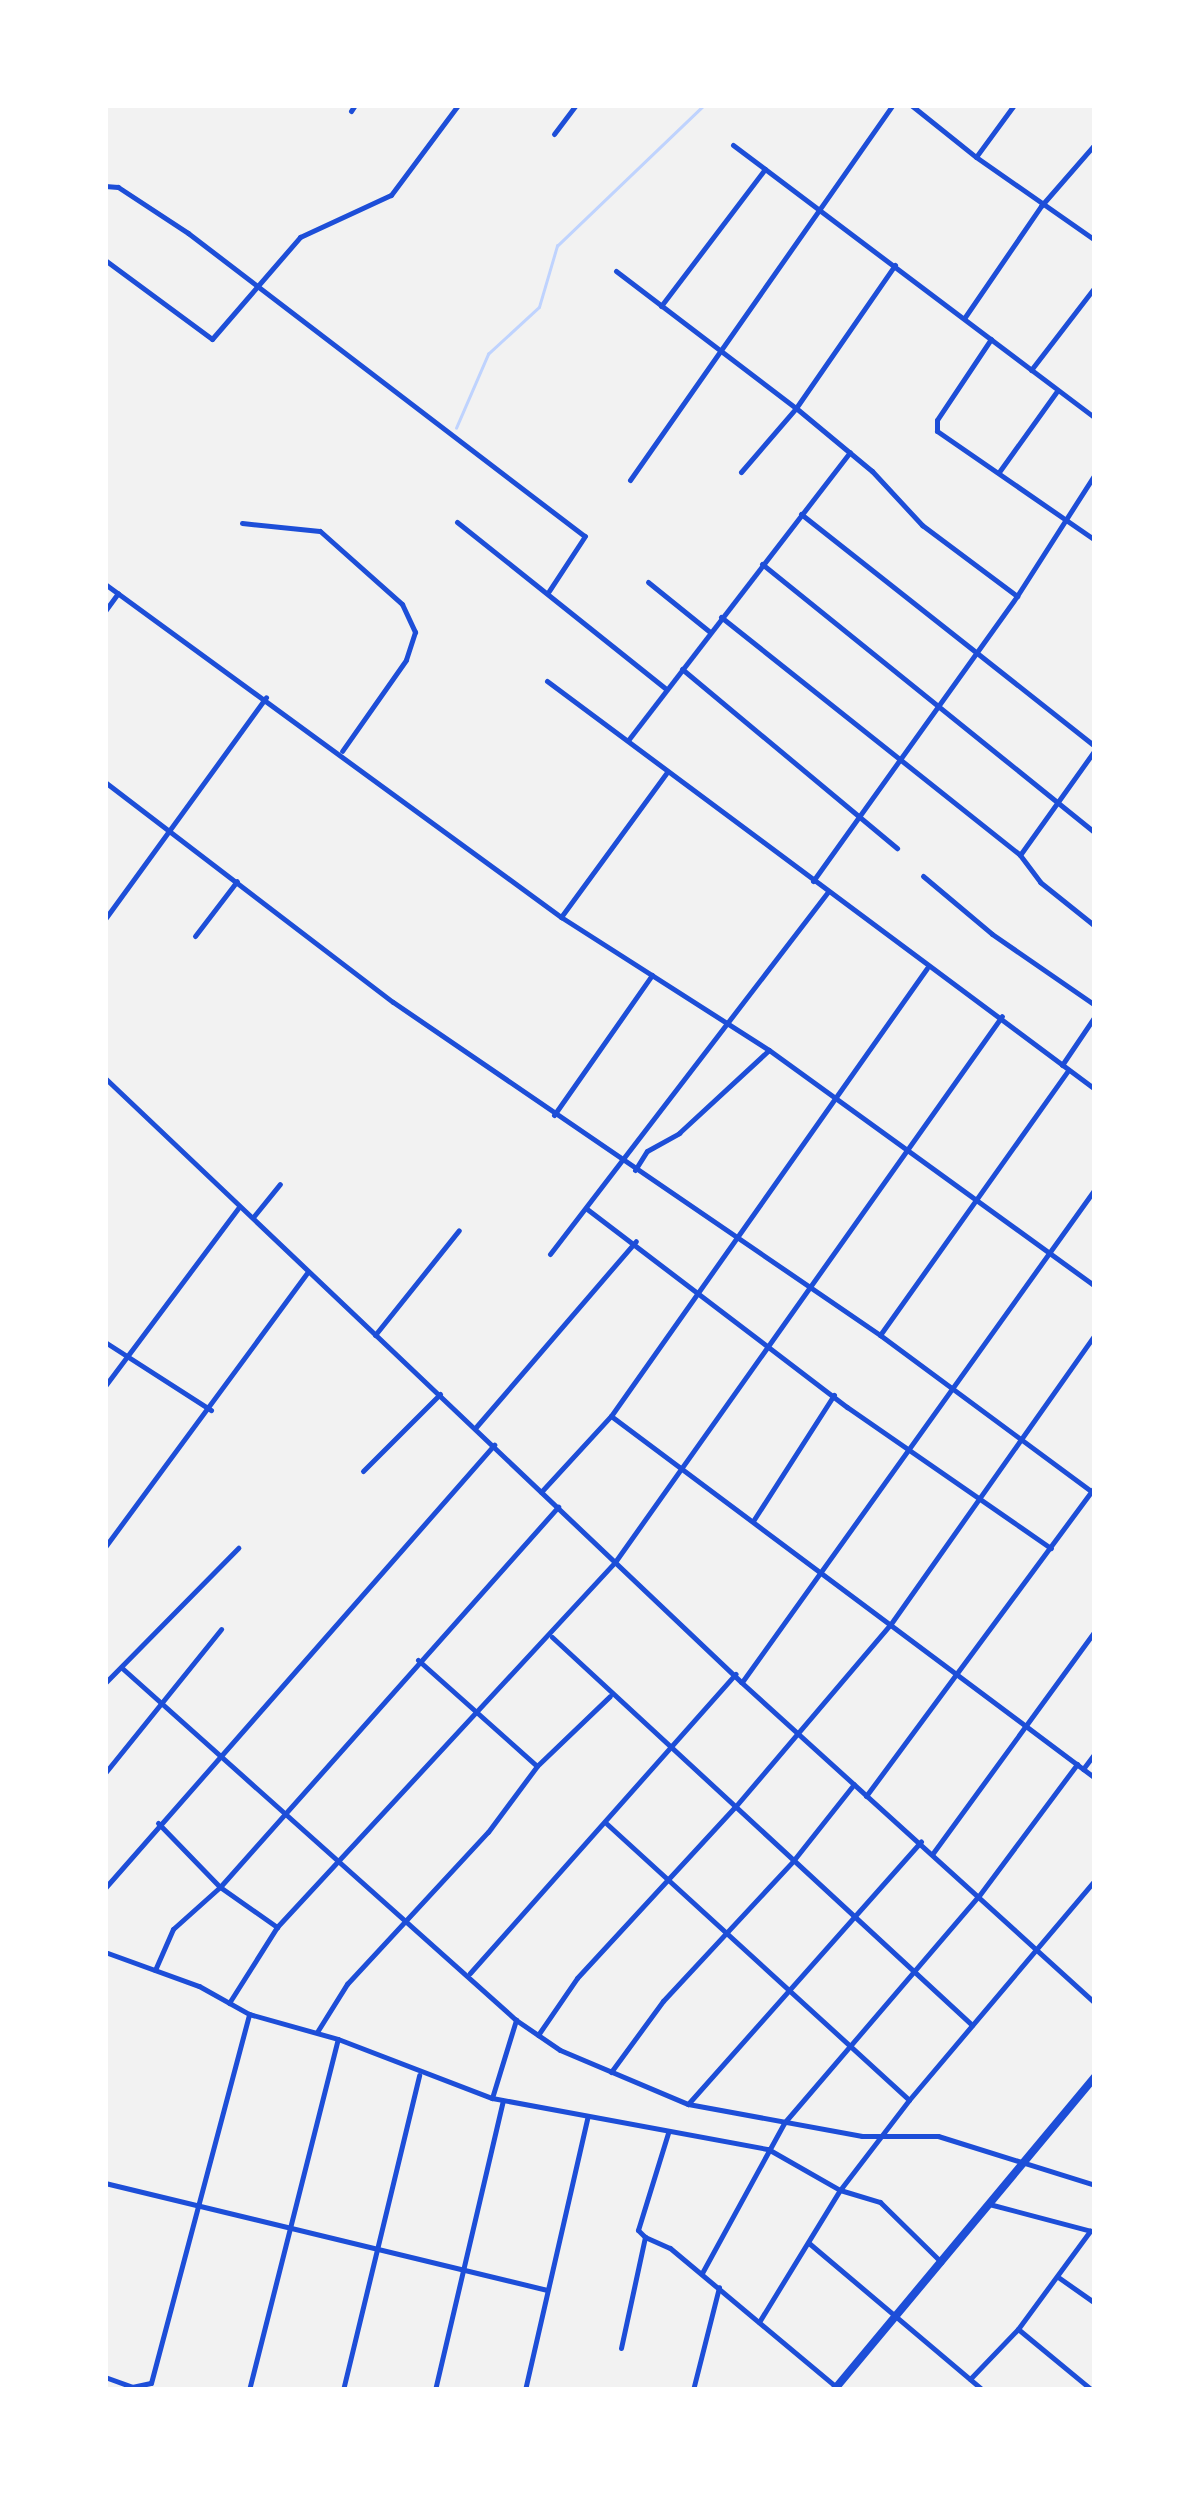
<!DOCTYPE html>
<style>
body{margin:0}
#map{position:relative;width:1200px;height:2495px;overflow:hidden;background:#f2f2f2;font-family:Rubik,sans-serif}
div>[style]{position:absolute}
.stream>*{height:2.5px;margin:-1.25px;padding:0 1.25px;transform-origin:1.25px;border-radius:1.25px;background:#bfd3fe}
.minor>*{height:5px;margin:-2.5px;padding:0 2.5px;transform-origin:2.5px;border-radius:2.5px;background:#1d4ed8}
.trunk>*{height:8px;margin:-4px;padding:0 4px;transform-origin:4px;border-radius:4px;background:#1d4ed8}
span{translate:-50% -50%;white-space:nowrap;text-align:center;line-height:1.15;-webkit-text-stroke:8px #fff;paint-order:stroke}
.frame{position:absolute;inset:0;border:108px solid #fff;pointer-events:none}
</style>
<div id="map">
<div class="stream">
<i style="left:456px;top:428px;width:81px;rotate:-66.6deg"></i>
<i style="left:488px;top:354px;width:69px;rotate:-42.7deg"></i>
<i style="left:539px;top:307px;width:64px;rotate:-73.6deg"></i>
<i style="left:557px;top:246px;width:204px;rotate:-43.8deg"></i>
</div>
<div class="minor">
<i style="left:911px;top:105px;width:83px;rotate:38.7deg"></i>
<i style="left:1014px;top:105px;width:64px;rotate:126.2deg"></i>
<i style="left:976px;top:157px;width:145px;rotate:34.9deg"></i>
<i style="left:351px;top:111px;width:7px;rotate:-56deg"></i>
<i style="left:554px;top:134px;width:36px;rotate:-53deg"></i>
<i style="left:733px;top:145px;width:453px;rotate:37deg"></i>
<i style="left:105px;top:186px;width:13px;rotate:4deg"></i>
<i style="left:118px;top:187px;width:84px;rotate:33.3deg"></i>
<i style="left:188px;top:233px;width:499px;rotate:37.4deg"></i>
<i style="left:585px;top:536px;width:66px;rotate:123.2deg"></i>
<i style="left:105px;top:260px;width:133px;rotate:36.4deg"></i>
<i style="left:212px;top:339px;width:135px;rotate:-49.2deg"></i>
<i style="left:300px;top:237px;width:100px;rotate:-24.8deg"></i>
<i style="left:391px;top:195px;width:112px;rotate:-53.3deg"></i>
<i style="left:616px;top:271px;width:226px;rotate:37.3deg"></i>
<i style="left:796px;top:408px;width:99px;rotate:39.7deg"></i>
<i style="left:872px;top:471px;width:74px;rotate:47.2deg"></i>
<i style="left:922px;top:525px;width:119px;rotate:36.8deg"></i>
<i style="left:661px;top:306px;width:172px;rotate:-52.8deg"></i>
<i style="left:965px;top:317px;width:135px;rotate:-55.6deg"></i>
<i style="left:1041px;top:206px;width:82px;rotate:-48.9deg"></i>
<i style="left:991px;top:339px;width:97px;rotate:123.7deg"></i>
<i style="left:937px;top:420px;width:11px;rotate:90deg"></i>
<i style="left:937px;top:431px;width:192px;rotate:34.6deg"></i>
<i style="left:1031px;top:370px;width:105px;rotate:-52.4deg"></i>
<i style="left:741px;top:472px;width:84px;rotate:-49.3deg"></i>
<i style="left:796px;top:408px;width:174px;rotate:-55.3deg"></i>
<i style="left:999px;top:472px;width:100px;rotate:-54.4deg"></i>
<i style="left:630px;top:480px;width:458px;rotate:-55deg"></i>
<i style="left:801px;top:514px;width:375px;rotate:38.3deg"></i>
<i style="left:457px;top:522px;width:266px;rotate:38.6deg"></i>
<i style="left:242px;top:523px;width:78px;rotate:5.9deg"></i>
<i style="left:320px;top:531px;width:110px;rotate:41.7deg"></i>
<i style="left:402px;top:604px;width:31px;rotate:65deg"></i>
<i style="left:415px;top:632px;width:29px;rotate:108deg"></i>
<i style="left:406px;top:660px;width:111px;rotate:125.1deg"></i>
<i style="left:762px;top:564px;width:428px;rotate:38.9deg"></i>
<i style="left:648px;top:582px;width:80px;rotate:38.9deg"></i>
<i style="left:105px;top:584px;width:565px;rotate:36.14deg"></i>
<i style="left:561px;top:917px;width:247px;rotate:32.6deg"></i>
<i style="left:769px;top:1050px;width:402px;rotate:35.9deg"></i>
<i style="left:105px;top:611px;width:22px;rotate:-54deg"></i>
<i style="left:721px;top:617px;width:382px;rotate:38.5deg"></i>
<i style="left:1020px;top:855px;width:34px;rotate:53deg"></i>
<i style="left:1040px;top:882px;width:70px;rotate:38.7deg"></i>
<i style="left:682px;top:669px;width:280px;rotate:39.8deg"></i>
<i style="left:547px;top:681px;width:683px;rotate:36.67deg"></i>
<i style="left:629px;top:739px;width:362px;rotate:-52.4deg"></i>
<i style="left:105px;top:782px;width:362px;rotate:37.4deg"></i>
<i style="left:393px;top:1002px;width:590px;rotate:34.36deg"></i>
<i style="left:880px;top:1335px;width:267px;rotate:36.5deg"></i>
<i style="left:1020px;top:855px;width:129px;rotate:-54.5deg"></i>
<i style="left:923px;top:876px;width:90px;rotate:40deg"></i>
<i style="left:992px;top:934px;width:125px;rotate:34.6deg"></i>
<i style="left:813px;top:881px;width:350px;rotate:-54.4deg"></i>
<i style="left:1017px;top:596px;width:145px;rotate:-57.4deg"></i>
<i style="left:561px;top:917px;width:180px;rotate:-53.8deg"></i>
<i style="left:105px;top:919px;width:274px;rotate:-54deg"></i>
<i style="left:195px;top:936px;width:69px;rotate:-52.6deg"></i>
<i style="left:1062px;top:1065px;width:59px;rotate:-56deg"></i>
<i style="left:105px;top:1078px;width:877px;rotate:43.52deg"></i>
<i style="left:741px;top:1682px;width:478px;rotate:42.2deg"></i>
<i style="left:554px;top:1115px;width:171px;rotate:-55deg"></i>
<i style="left:635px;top:1170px;width:22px;rotate:-58deg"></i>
<i style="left:647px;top:1151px;width:37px;rotate:-29deg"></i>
<i style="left:679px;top:1133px;width:122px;rotate:-42.7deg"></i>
<i style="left:587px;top:1209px;width:327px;rotate:37.3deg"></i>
<i style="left:847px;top:1407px;width:248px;rotate:34.7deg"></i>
<i style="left:254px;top:1216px;width:41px;rotate:-50.9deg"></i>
<i style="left:550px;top:1254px;width:456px;rotate:-52.5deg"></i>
<i style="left:375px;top:1335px;width:134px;rotate:-51.3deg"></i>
<i style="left:880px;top:1335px;width:325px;rotate:-54.6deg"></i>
<i style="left:105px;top:1342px;width:126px;rotate:32.7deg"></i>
<i style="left:105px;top:1386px;width:224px;rotate:-53.2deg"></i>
<i style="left:611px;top:1416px;width:604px;rotate:36.79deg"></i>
<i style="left:476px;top:1427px;width:245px;rotate:-49.3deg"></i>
<i style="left:363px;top:1471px;width:109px;rotate:-45deg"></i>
<i style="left:541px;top:1492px;width:103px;rotate:-47.4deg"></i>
<i style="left:611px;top:1416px;width:548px;rotate:-54.8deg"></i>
<i style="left:753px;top:1521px;width:150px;rotate:-57.3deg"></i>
<i style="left:105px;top:1547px;width:340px;rotate:-53.6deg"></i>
<i style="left:552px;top:1637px;width:572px;rotate:42.73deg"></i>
<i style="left:418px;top:1660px;width:159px;rotate:41.7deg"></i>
<i style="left:122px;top:1668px;width:528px;rotate:41.78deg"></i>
<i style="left:516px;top:2020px;width:53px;rotate:34.3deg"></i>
<i style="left:560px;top:2050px;width:139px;rotate:22.9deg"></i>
<i style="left:688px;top:2104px;width:177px;rotate:10.4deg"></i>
<i style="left:862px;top:2136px;width:76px"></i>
<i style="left:938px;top:2136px;width:164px;rotate:17.3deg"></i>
<i style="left:742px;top:1682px;width:606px;rotate:-54.4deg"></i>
<i style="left:105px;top:1683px;width:190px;rotate:-45.4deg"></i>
<i style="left:1083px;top:1769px;width:20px;rotate:-53deg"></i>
<i style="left:105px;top:1773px;width:185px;rotate:-51.1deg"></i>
<i style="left:866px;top:1796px;width:385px;rotate:-53.5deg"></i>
<i style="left:158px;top:1823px;width:89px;rotate:45.9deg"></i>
<i style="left:220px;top:1887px;width:70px;rotate:35.1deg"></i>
<i style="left:607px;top:1824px;width:409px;rotate:42.4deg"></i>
<i style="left:933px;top:1853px;width:275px;rotate:-53.9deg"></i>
<i style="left:105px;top:1888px;width:590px;rotate:-48.71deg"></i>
<i style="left:105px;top:1952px;width:100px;rotate:19.9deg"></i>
<i style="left:199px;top:1986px;width:57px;rotate:29.2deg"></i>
<i style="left:249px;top:2014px;width:92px;rotate:15.7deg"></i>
<i style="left:338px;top:2039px;width:165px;rotate:21deg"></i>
<i style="left:492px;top:2098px;width:281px;rotate:10.5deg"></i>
<i style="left:768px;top:2149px;width:83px;rotate:29.7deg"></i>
<i style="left:840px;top:2190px;width:42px;rotate:16.7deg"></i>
<i style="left:880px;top:2202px;width:86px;rotate:44.5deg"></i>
<i style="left:155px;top:1970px;width:45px;rotate:-66.3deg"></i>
<i style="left:173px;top:1929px;width:63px;rotate:-41.8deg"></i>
<i style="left:220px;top:1887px;width:509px;rotate:-48.35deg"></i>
<i style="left:470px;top:1973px;width:400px;rotate:-48.4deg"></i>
<i style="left:229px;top:2003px;width:90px;rotate:-57.7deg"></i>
<i style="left:277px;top:1927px;width:497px;rotate:-47.2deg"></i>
<i style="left:615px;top:1562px;width:669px;rotate:-54.67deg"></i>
<i style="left:317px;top:2032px;width:57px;rotate:-58deg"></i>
<i style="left:347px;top:1984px;width:207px;rotate:-47.2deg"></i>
<i style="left:488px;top:1832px;width:82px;rotate:-53.4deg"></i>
<i style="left:537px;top:1766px;width:101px;rotate:-43.8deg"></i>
<i style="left:538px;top:2035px;width:69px;rotate:-55.6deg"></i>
<i style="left:577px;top:1978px;width:233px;rotate:-47.3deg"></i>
<i style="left:735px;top:1807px;width:239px;rotate:-49.6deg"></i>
<i style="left:890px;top:1625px;width:356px;rotate:-54.8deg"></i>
<i style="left:611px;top:2072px;width:88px;rotate:-53.8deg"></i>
<i style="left:663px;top:2001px;width:191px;rotate:-47.1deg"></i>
<i style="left:793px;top:1861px;width:98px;rotate:-51.6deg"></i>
<i style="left:492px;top:2098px;width:82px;rotate:-72.9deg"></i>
<i style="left:688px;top:2104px;width:351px;rotate:-48.4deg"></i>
<i style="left:105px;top:2183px;width:455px;rotate:13.6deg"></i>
<i style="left:989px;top:2204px;width:110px;rotate:14.8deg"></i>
<i style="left:645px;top:2237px;width:27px;rotate:24deg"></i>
<i style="left:670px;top:2248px;width:217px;rotate:39.9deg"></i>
<i style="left:810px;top:2244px;width:226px;rotate:40.2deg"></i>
<i style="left:702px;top:2273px;width:171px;rotate:-61.3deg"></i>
<i style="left:784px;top:2123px;width:298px;rotate:-49.4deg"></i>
<i style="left:978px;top:1897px;width:166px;rotate:-53.3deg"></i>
<i style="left:1058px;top:2277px;width:45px;rotate:35.1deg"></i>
<i style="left:759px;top:2322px;width:155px;rotate:-58.5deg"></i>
<i style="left:840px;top:2190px;width:113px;rotate:-52.5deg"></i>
<i style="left:909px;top:2100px;width:288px;rotate:-49.8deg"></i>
<i style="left:1018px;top:2329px;width:96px;rotate:39.5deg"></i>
<i style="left:621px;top:2348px;width:114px;rotate:-77.8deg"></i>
<i style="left:645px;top:2237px;width:10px;rotate:-135deg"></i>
<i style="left:638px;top:2230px;width:102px;rotate:-72.8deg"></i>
<i style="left:105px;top:2377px;width:29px;rotate:20deg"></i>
<i style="left:132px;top:2387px;width:19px;rotate:-12deg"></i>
<i style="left:151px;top:2383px;width:382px;rotate:-75.1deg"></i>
<i style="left:970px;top:2379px;width:69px;rotate:-46.2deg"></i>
<i style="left:1018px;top:2329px;width:122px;rotate:-53.7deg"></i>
<i style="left:249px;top:2390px;width:362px;rotate:-75.8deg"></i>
<i style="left:343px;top:2390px;width:324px;rotate:-76.4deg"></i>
<i style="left:435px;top:2390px;width:297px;rotate:-76.8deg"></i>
<i style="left:525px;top:2390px;width:281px;rotate:-77.1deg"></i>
<i style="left:693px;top:2390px;width:106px;rotate:-75.8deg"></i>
</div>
<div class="trunk">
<i style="left:834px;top:2390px;width:408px;rotate:-50.2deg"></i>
</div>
<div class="frame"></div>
</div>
